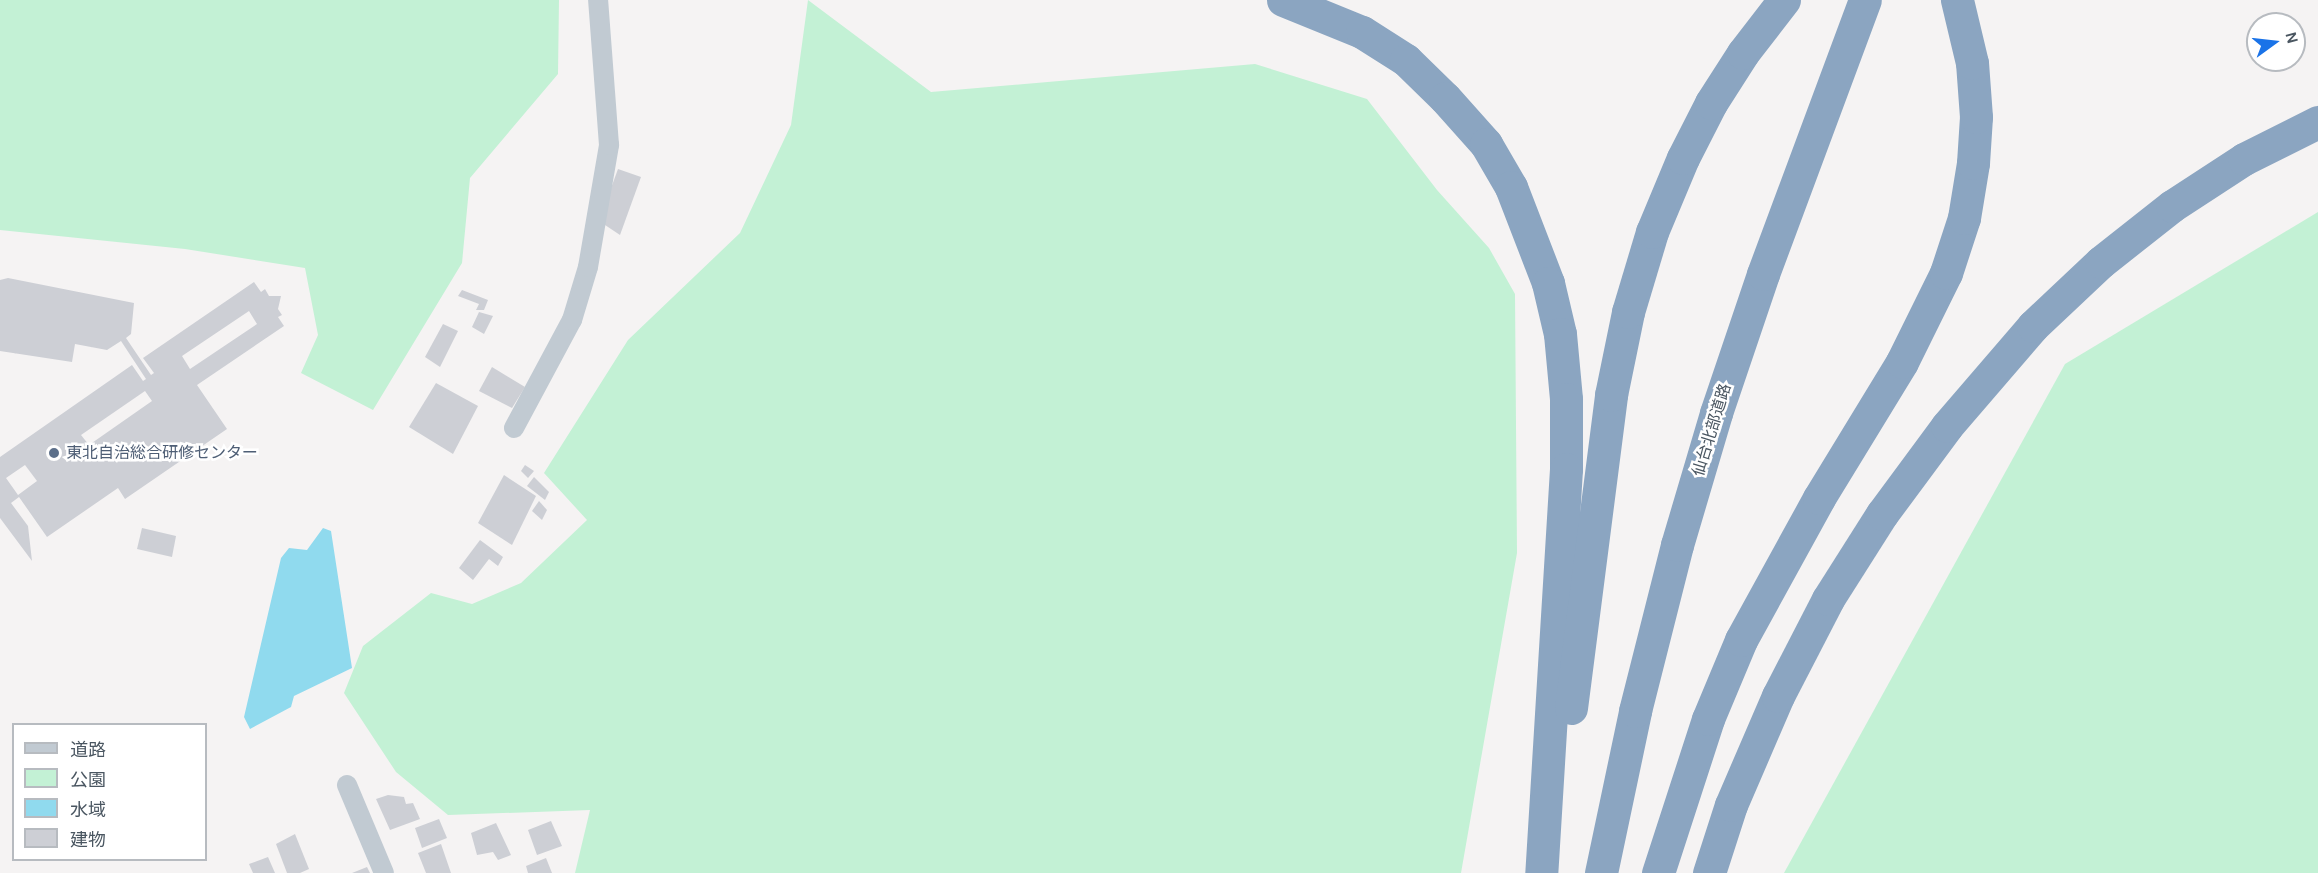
<!DOCTYPE html>
<meta charset="utf-8">
<style>
body{margin:0}
#map{position:relative;width:2318px;height:873px;overflow:hidden;background:#f5f3f3;font-family:Karla,"Noto Sans JP",sans-serif}
div>[style]{position:absolute}
.green>*{inset:0;background:#c3f1d5}
.water>*{inset:0;background:#90daee}
.building>*{inset:0;background:#cdcfd5}
.minor>*{height:20px;margin:-10px;padding:0 10px;transform-origin:10px;border-radius:10px;background:#c1cad2}
.motorway>*{height:33px;margin:-16.5px;padding:0 16.5px;transform-origin:16.5px;border-radius:16.5px;background:#8ba5c1}
.dots>*{width:16px;height:16px;translate:-50% -50%;box-sizing:border-box;border:3px solid #fff;border-radius:50%}
span{translate:-50% -50%;white-space:nowrap;text-align:center;line-height:1.15;-webkit-text-stroke:5px #fff;paint-order:stroke}
.street-label{font-size:16px;color:#4a5661}
.service-label{font-size:16px;color:#4e5e75}
.left{translate:0 -50%;text-align:left}
.legend{position:absolute;left:12px;top:723px;width:195px;height:138px;box-sizing:border-box;background:#fff;border:2px solid #b7bbc0;margin:0;padding:8px 10px;list-style:none;font-size:18px;color:#4a5661}
.legend li{display:flex;align-items:center;gap:12px;height:30px}
.legend b{width:30px;border:2px solid #b7bbc0}
.north{position:absolute;left:2246px;top:12px;width:60px;height:60px;box-sizing:border-box;background:#fff;border:2px solid #b7bbc0;border-radius:50%;rotate:75deg;font-size:16px;font-weight:700;line-height:24px;text-align:center;color:#4a5661}
.north::after{content:'';display:block;margin:auto;width:21px;height:27px;background:#1a73e8;clip-path:polygon(50% 0,100% 100%,50% 72%,0 100%)}
</style>
<div id="map">
<div class="green">
<i style="clip-path:polygon(0 0,559px 0,558px 74px,470px 178px,462px 263px,373px 410px,301px 373px,318px 335px,305px 268px,185px 249px,0 230px)"></i>
<i style="clip-path:polygon(808px 0,931px 92px,1255px 64px,1367px 99px,1437px 190px,1489px 248px,1515px 294px,1517px 553px,1461px 873px,575px 873px,590px 810px,448px 815px,396px 772px,344px 693px,363px 646px,431px 593px,472px 604px,521px 583px,587px 520px,544px 473px,628px 340px,740px 233px,791px 125px)"></i>
<i style="clip-path:polygon(2318px 212px,2318px 873px,1784px 873px,2065px 364px)"></i>
</div>
<div class="water">
<i style="clip-path:polygon(323px 528px,331px 531px,352px 668px,294px 696px,291px 707px,250px 729px,244px 717px,281px 558px,289px 548px,307px 550px)"></i>
</div>
<div class="building">
<i style="clip-path:polygon(618px 169px,641px 177px,620px 235px,599px 221px)"></i>
<i style="clip-path:polygon(evenodd,8px 278px,134px 303px,131px 334px,126px 338px,151px 375px,154px 373px,143px 358px,254px 282px,261px 292px,265px 289px,269px 296px,281px 296px,278px 309px,282px 315px,278px 317px,284px 326px,197px 385px,227px 429px,125px 499px,118px 488px,47px 537px,19px 497px,11px 503px,28px 526px,32px 561px,0 518px,0 457px,132px 365px,143px 381px,146px 379px,121px 341px,107px 350px,75px 344px,72px 362px,0 351px,0 280px,8px 278px,249px 311px,257px 324px,190px 369px,182px 356px,249px 311px,8px 278px,145px 391px,152px 401px,89px 445px,81px 435px,145px 391px,8px 278px,25px 465px,37px 481px,18px 495px,6px 478px,25px 465px)"></i>
<i style="clip-path:polygon(462px 290px,488px 300px,484px 310px,476px 310px,479px 304px,458px 296px)"></i>
<i style="clip-path:polygon(479px 312px,493px 316px,484px 334px,472px 327px)"></i>
<i style="clip-path:polygon(443px 324px,458px 331px,440px 367px,425px 357px)"></i>
<i style="clip-path:polygon(492px 367px,525px 387px,512px 408px,479px 391px)"></i>
<i style="clip-path:polygon(436px 383px,478px 406px,453px 454px,409px 427px)"></i>
<i style="clip-path:polygon(525px 465px,534px 471px,528px 478px,521px 471px)"></i>
<i style="clip-path:polygon(504px 475px,536px 496px,512px 545px,478px 523px)"></i>
<i style="clip-path:polygon(534px 477px,549px 492px,545px 500px,527px 486px)"></i>
<i style="clip-path:polygon(539px 501px,547px 510px,542px 520px,532px 511px)"></i>
<i style="clip-path:polygon(142px 528px,176px 536px,172px 557px,137px 549px)"></i>
<i style="clip-path:polygon(480px 540px,503px 557px,498px 566px,489px 559px,473px 580px,459px 568px)"></i>
<i style="clip-path:polygon(388px 795px,404px 797px,406px 804px,413px 803px,420px 819px,390px 830px,376px 799px)"></i>
<i style="clip-path:polygon(439px 819px,447px 838px,422px 848px,415px 828px)"></i>
<i style="clip-path:polygon(551px 821px,562px 846px,537px 855px,528px 830px)"></i>
<i style="clip-path:polygon(496px 823px,511px 855px,498px 860px,493px 852px,477px 855px,471px 833px)"></i>
<i style="clip-path:polygon(295px 834px,309px 869px,300px 873px,287px 873px,276px 844px)"></i>
<i style="clip-path:polygon(441px 844px,451px 873px,426px 873px,418px 853px)"></i>
<i style="clip-path:polygon(268px 857px,275px 873px,253px 873px,249px 864px)"></i>
<i style="clip-path:polygon(546px 858px,552px 873px,528px 873px,526px 866px)"></i>
<i style="clip-path:polygon(367px 867px,370px 873px,352px 873px)"></i>
</div>
<div class="minor">
<i style="left:514px;top:428px;width:123px;rotate:-61.8deg"></i>
<i style="left:572px;top:320px;width:55px;rotate:-73.2deg"></i>
<i style="left:588px;top:267px;width:124px;rotate:-80.2deg"></i>
<i style="left:609px;top:145px;width:145px;rotate:-94.3deg"></i>
<i style="left:347px;top:785px;width:95px;rotate:67.2deg"></i>
</div>
<div class="motorway">
<i style="left:1283px;top:0;width:85px;rotate:22.1deg"></i>
<i style="left:1362px;top:32px;width:52px;rotate:32.5deg"></i>
<i style="left:1406px;top:60px;width:54px;rotate:44.3deg"></i>
<i style="left:1445px;top:98px;width:62px;rotate:48.3deg"></i>
<i style="left:1486px;top:144px;width:50px;rotate:59.8deg"></i>
<i style="left:1511px;top:187px;width:103px;rotate:68.9deg"></i>
<i style="left:1548px;top:283px;width:52px;rotate:76.8deg"></i>
<i style="left:1560px;top:334px;width:65px;rotate:84.7deg"></i>
<i style="left:1566px;top:399px;width:70px;rotate:90deg"></i>
<i style="left:1566px;top:469px;width:405px;rotate:93.5deg"></i>
<i style="left:1571px;top:708px;width:316px;rotate:-82.7deg"></i>
<i style="left:1611px;top:395px;width:85px;rotate:-78.4deg"></i>
<i style="left:1628px;top:312px;width:84px;rotate:-73.3deg"></i>
<i style="left:1652px;top:232px;width:80px;rotate:-67.3deg"></i>
<i style="left:1683px;top:158px;width:62px;rotate:-63deg"></i>
<i style="left:1711px;top:103px;width:59px;rotate:-57.4deg"></i>
<i style="left:1743px;top:53px;width:67px;rotate:-52.3deg"></i>
<i style="left:1601px;top:873px;width:166px;rotate:-78.1deg"></i>
<i style="left:1635px;top:711px;width:171px;rotate:-75.8deg"></i>
<i style="left:1677px;top:545px;width:138px;rotate:-73.5deg"></i>
<i style="left:1716px;top:413px;width:147px;rotate:-71.3deg"></i>
<i style="left:1763px;top:274px;width:292px;rotate:-69.6deg"></i>
<i style="left:1658px;top:873px;width:162px;rotate:-72deg"></i>
<i style="left:1708px;top:719px;width:86px;rotate:-67.3deg"></i>
<i style="left:1741px;top:640px;width:162px;rotate:-61.2deg"></i>
<i style="left:1819px;top:498px;width:159px;rotate:-58.6deg"></i>
<i style="left:1902px;top:362px;width:99px;rotate:-63.7deg"></i>
<i style="left:1946px;top:273px;width:58px;rotate:-71.9deg"></i>
<i style="left:1964px;top:218px;width:56px;rotate:-80.7deg"></i>
<i style="left:1973px;top:163px;width:46px;rotate:-86.3deg"></i>
<i style="left:1976px;top:117px;width:54px;rotate:-94.2deg"></i>
<i style="left:1972px;top:63px;width:65px;rotate:-103.4deg"></i>
<i style="left:1709px;top:873px;width:71px;rotate:-72.1deg"></i>
<i style="left:1731px;top:805px;width:119px;rotate:-66.7deg"></i>
<i style="left:1778px;top:696px;width:109px;rotate:-62.7deg"></i>
<i style="left:1828px;top:599px;width:101px;rotate:-57.6deg"></i>
<i style="left:1882px;top:514px;width:109px;rotate:-53.5deg"></i>
<i style="left:1947px;top:426px;width:132px;rotate:-49.3deg"></i>
<i style="left:2033px;top:326px;width:93px;rotate:-43.3deg"></i>
<i style="left:2101px;top:262px;width:90px;rotate:-38.3deg"></i>
<i style="left:2172px;top:206px;width:86px;rotate:-33.1deg"></i>
<i style="left:2244px;top:159px;width:83px;rotate:-26.6deg"></i>
</div>
<div class="dots">
<i style="left:54px;top:453px;background:#5c6f8a"></i>
</div>
<div class="street-label">
<span style="left:1712px;top:430px;rotate:-73deg">仙台北部道路</span>
</div>
<div class="service-label">
<span class="left" style="left:66px;top:453px">東北自治総合研修センター</span>
</div>
<ul class="legend">
<li><b style="height:8px;background:#c1cad2"></b>道路</li>
<li><b style="height:16px;background:#c3f1d5"></b>公園</li>
<li><b style="height:16px;background:#90daee"></b>水域</li>
<li><b style="height:16px;background:#cdcfd5"></b>建物</li>
</ul>
<div class="north">N</div>
</div>
